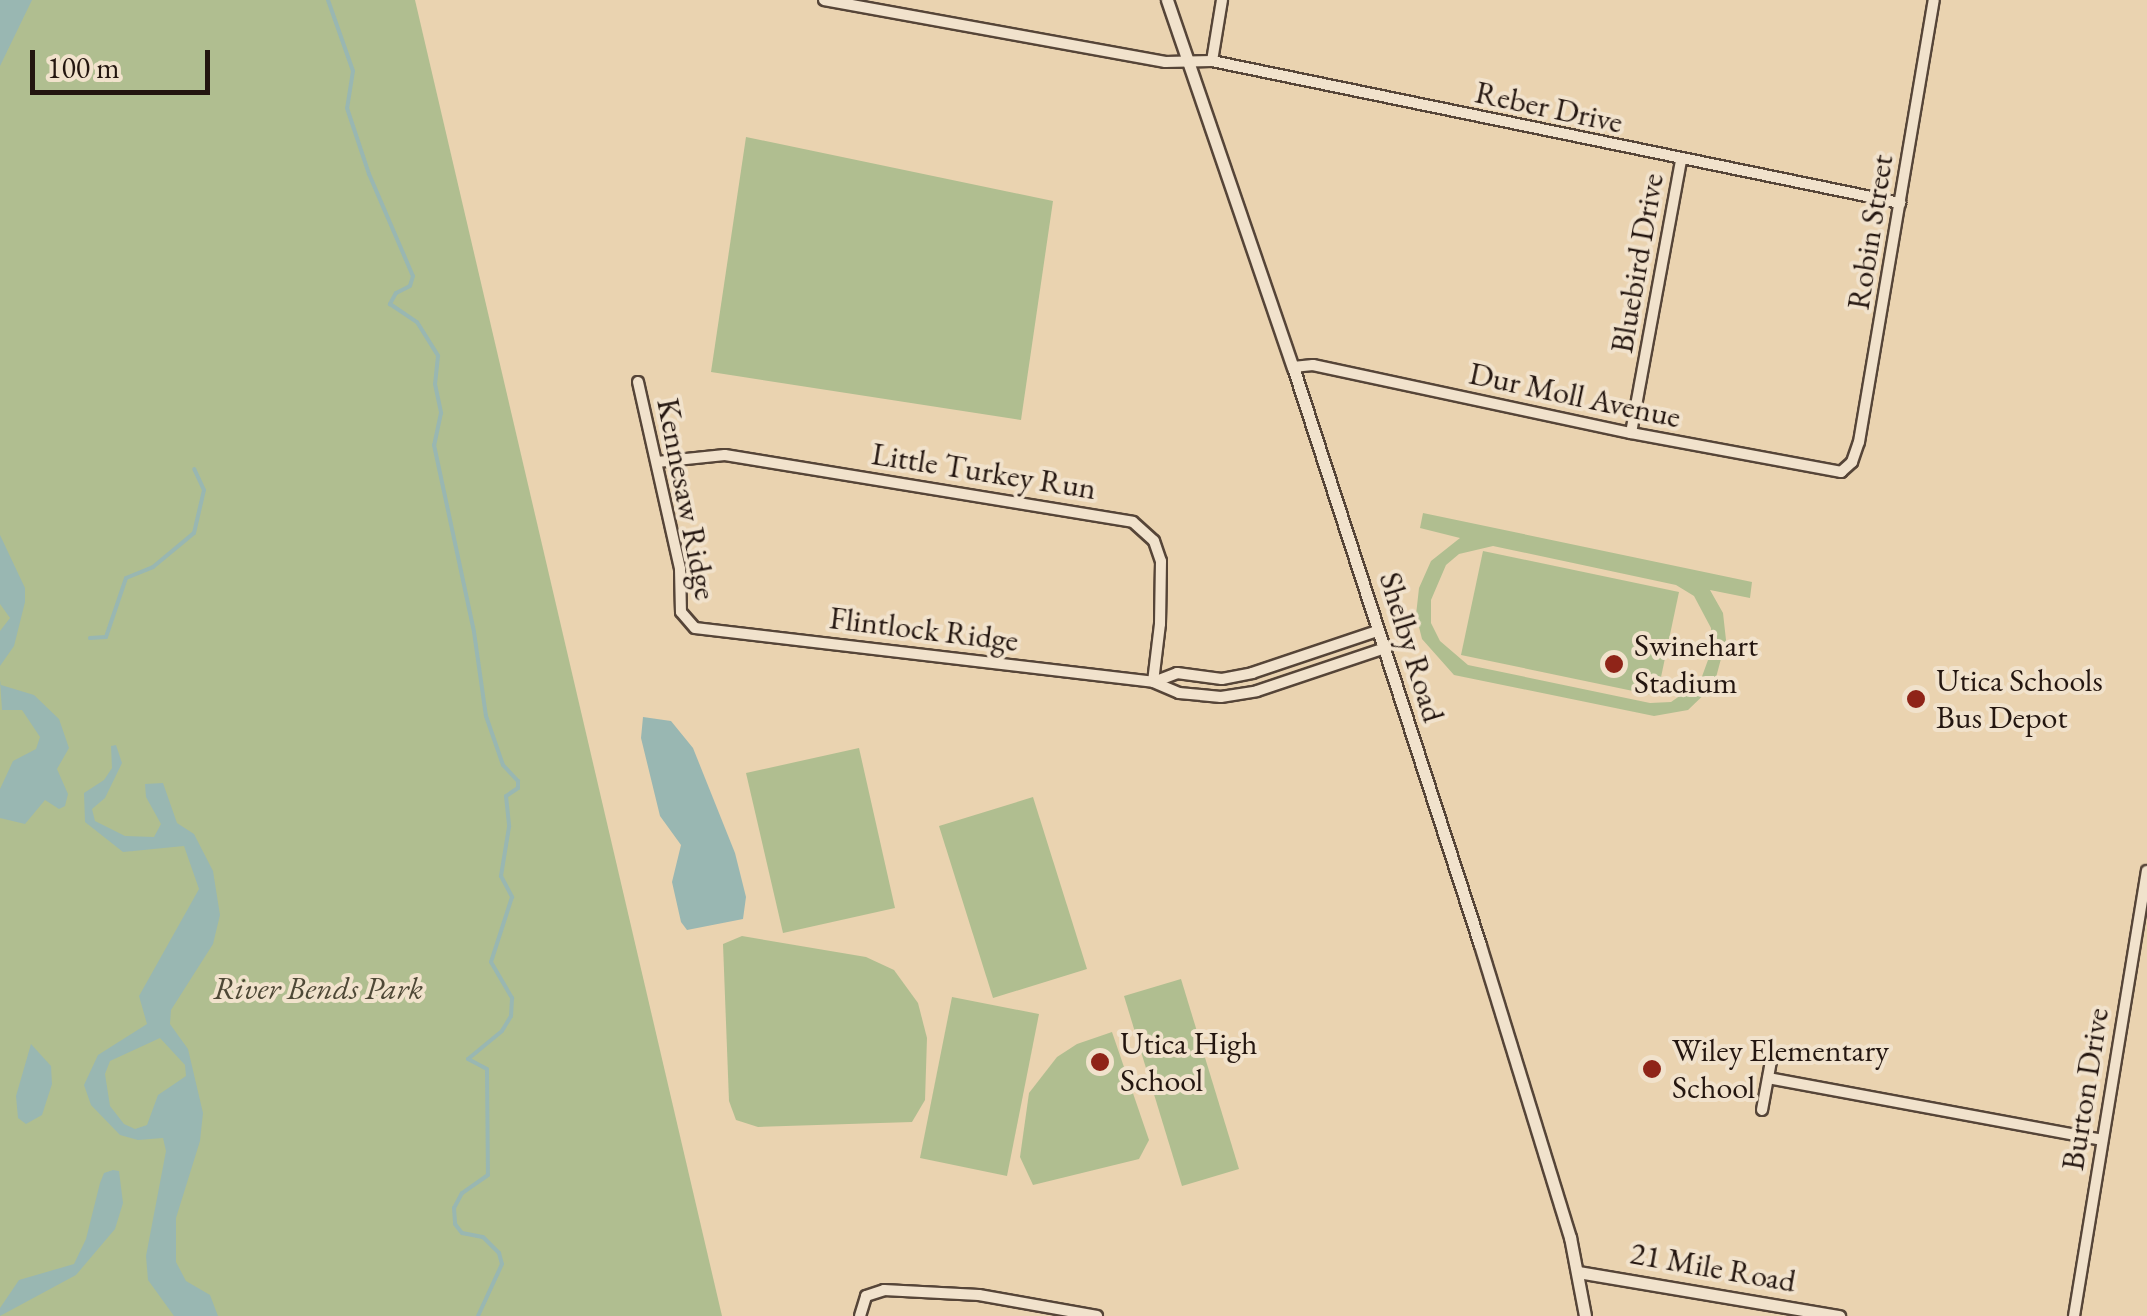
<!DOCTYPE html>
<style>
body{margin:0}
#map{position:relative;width:2147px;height:1316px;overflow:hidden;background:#ead3b0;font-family:"EB Garamond",serif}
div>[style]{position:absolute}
.green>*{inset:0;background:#b0be90}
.water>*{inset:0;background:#99b7b2}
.stream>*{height:4px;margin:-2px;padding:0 2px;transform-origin:2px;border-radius:2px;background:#99b7b2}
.roads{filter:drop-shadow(2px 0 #564538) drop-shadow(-2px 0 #564538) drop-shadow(0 2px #564538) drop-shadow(0 -2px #564538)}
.minor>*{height:10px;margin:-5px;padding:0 5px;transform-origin:5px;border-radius:5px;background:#f1e2cc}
.tertiary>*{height:11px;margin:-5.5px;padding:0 5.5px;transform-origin:5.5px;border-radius:5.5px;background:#f1e2cc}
.dots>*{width:28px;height:28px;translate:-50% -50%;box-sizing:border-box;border:5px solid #f1e2cc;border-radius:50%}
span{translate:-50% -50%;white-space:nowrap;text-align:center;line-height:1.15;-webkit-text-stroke:8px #f1e2cc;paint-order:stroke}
.street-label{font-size:32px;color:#241610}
.poi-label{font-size:32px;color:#241610}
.left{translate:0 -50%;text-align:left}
.park-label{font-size:32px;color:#4e4836;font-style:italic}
.scale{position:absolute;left:30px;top:50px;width:180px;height:45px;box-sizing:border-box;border:5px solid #241610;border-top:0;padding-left:12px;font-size:30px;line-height:35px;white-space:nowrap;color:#241610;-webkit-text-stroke:8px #f1e2cc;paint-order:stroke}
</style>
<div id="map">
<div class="green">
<i style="clip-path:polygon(0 0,415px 0,722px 1316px,0 1316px)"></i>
<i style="clip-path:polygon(746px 137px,1053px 201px,1021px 420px,711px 372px)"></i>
<i style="clip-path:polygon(evenodd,1423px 513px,1752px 582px,1750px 598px,1710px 590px,1723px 613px,1726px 640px,1714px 685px,1688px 710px,1654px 716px,1454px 675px,1422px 639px,1416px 615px,1419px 588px,1431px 561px,1460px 538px,1420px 528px,1423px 513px,1493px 546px,1676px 585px,1694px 596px,1711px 628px,1712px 649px,1700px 682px,1671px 702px,1650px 703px,1468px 665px,1440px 641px,1431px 623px,1431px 600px,1446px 565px,1459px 554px,1493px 546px)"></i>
<i style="clip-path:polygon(1483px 551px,1679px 592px,1657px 696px,1461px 655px)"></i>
<i style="clip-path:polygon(859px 748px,895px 908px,783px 933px,746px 773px)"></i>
<i style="clip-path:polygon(1033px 797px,1087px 969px,993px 998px,939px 826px)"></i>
<i style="clip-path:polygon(742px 936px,866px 957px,894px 970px,918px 1003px,927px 1038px,925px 1100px,912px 1122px,758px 1127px,736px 1120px,729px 1101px,723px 944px)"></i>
<i style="clip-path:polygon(1181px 979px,1239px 1169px,1182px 1186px,1124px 996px)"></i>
<i style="clip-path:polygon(952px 997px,1039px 1014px,1007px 1176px,920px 1158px)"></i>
<i style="clip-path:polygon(1112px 1032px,1149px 1140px,1139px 1159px,1033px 1185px,1020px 1157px,1029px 1093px,1057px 1057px,1077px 1044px)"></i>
</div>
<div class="water">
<i style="clip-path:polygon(0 0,32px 0,0 66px)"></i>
<i style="clip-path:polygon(0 535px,25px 588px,25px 602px,14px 646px,0 666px,0 631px,10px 618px,0 604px)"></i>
<i style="clip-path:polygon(0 680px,1px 685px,34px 695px,59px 719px,69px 748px,57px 769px,68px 794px,65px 806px,59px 809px,45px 800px,25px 824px,0 818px,0 789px,13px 761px,36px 749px,40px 737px,22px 710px,2px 710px)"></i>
<i style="clip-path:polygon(643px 717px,671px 721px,693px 748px,735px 853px,746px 897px,743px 919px,687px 930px,681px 922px,672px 882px,681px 845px,660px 816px,641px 738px)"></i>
<i style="clip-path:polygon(evenodd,116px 745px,122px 763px,105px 798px,92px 809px,95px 821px,125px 836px,154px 837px,161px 824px,146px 797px,145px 784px,163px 783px,177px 823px,194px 834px,213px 871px,220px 915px,213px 944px,171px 1010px,170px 1024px,188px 1049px,203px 1113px,200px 1141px,176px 1218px,176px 1262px,186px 1281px,210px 1295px,218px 1316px,174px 1316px,148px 1280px,146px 1256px,166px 1151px,163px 1138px,138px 1140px,120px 1135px,91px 1105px,84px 1085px,98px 1055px,147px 1024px,139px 996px,199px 889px,184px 846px,123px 852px,85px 822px,84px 793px,104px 780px,112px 768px,111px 746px,116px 745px,160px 1038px,185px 1065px,186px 1076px,158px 1095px,147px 1125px,135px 1129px,124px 1124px,110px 1106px,105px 1074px,110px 1061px,160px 1038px)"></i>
<i style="clip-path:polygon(31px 1044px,51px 1066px,52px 1084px,42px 1115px,26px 1124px,18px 1118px,16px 1096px)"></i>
<i style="clip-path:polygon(113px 1170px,119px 1171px,123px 1203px,115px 1229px,76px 1275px,0 1316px,0 1308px,19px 1280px,74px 1264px,86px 1239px,100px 1183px,104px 1173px)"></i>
</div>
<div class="stream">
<i style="left:328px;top:0;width:75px;rotate:70.6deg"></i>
<i style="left:353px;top:71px;width:37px;rotate:99deg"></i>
<i style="left:347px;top:108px;width:70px;rotate:71.6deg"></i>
<i style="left:369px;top:174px;width:111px;rotate:66.7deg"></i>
<i style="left:413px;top:276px;width:10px;rotate:107deg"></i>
<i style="left:410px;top:286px;width:16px;rotate:153deg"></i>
<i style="left:396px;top:293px;width:13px;rotate:119deg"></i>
<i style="left:390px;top:304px;width:32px;rotate:34deg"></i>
<i style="left:417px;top:322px;width:40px;rotate:58deg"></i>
<i style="left:438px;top:356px;width:28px;rotate:96deg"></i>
<i style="left:435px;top:384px;width:30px;rotate:78deg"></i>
<i style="left:441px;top:413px;width:33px;rotate:102deg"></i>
<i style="left:434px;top:445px;width:191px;rotate:77.9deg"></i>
<i style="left:474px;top:632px;width:85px;rotate:81.9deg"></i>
<i style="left:486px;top:716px;width:52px;rotate:70.9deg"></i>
<i style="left:503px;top:765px;width:22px;rotate:47deg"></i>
<i style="left:518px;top:781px;width:7px;rotate:90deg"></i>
<i style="left:518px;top:788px;width:14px;rotate:146deg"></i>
<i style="left:506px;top:796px;width:31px;rotate:84deg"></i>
<i style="left:509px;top:827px;width:50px;rotate:99.3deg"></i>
<i style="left:501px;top:876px;width:24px;rotate:62deg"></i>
<i style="left:512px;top:897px;width:68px;rotate:107.9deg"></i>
<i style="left:491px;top:962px;width:42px;rotate:59.7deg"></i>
<i style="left:512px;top:998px;width:18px;rotate:93deg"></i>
<i style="left:511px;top:1016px;width:17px;rotate:121deg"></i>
<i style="left:502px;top:1031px;width:44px;rotate:140.5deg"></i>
<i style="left:468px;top:1059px;width:21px;rotate:28deg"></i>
<i style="left:487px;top:1069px;width:106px;rotate:89.5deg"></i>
<i style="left:488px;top:1175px;width:32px;rotate:145deg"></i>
<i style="left:462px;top:1193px;width:17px;rotate:118deg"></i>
<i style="left:454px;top:1208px;width:16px;rotate:86deg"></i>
<i style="left:455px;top:1224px;width:11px;rotate:52deg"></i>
<i style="left:462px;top:1233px;width:21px;rotate:11deg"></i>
<i style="left:483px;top:1237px;width:23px;rotate:45deg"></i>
<i style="left:499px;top:1253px;width:11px;rotate:75deg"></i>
<i style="left:502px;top:1264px;width:57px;rotate:114.8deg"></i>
<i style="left:90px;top:638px;width:16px;rotate:-4deg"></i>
<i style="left:106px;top:637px;width:62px;rotate:-71.3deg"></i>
<i style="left:126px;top:578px;width:29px;rotate:-22deg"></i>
<i style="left:153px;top:567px;width:53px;rotate:-39.7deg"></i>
<i style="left:194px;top:533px;width:44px;rotate:-76.9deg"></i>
<i style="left:204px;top:490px;width:23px;rotate:-115deg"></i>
</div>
<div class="roads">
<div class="minor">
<i style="left:824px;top:0;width:347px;rotate:10.3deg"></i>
<i style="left:1165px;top:62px;width:47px;rotate:-1.2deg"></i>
<i style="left:1212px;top:61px;width:703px;rotate:11.66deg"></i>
<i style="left:1212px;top:61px;width:62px;rotate:-80.7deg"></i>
<i style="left:1293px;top:367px;width:20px;rotate:-6deg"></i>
<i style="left:1313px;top:365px;width:325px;rotate:12.1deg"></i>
<i style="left:1631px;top:433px;width:214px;rotate:10.5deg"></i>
<i style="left:1841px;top:472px;width:15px;rotate:-42deg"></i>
<i style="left:1852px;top:462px;width:21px;rotate:-71deg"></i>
<i style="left:1859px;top:442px;width:448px;rotate:-80.4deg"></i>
<i style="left:638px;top:382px;width:192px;rotate:77.3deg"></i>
<i style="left:680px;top:569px;width:43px;rotate:88.7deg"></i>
<i style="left:681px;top:612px;width:21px;rotate:49deg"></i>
<i style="left:695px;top:628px;width:461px;rotate:6.7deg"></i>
<i style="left:1153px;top:682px;width:28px;rotate:23deg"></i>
<i style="left:1179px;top:693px;width:42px;rotate:5.4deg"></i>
<i style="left:1221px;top:697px;width:36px;rotate:-9deg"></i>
<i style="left:1257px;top:691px;width:132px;rotate:-18.6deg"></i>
<i style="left:1631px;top:433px;width:278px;rotate:-79.6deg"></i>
<i style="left:657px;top:462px;width:68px;rotate:-5.9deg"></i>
<i style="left:725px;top:455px;width:413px;rotate:9.3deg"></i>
<i style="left:1133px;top:522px;width:28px;rotate:42deg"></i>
<i style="left:1154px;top:541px;width:21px;rotate:71deg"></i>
<i style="left:1161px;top:561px;width:63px;rotate:90.9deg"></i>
<i style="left:1160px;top:624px;width:58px;rotate:96.9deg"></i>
<i style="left:1154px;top:682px;width:25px;rotate:-21deg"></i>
<i style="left:1177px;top:673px;width:45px;rotate:7.6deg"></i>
<i style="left:1222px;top:679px;width:31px;rotate:-11deg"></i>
<i style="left:1252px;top:673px;width:132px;rotate:-18.6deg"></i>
<i style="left:1768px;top:1078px;width:339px;rotate:10.5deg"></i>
<i style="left:1762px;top:1110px;width:50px;rotate:-79.6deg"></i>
<i style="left:860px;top:1316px;width:21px;rotate:-73deg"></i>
<i style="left:866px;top:1296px;width:19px;rotate:-18deg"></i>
<i style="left:884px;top:1290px;width:95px;rotate:3deg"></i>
<i style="left:979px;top:1295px;width:120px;rotate:10.1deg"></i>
<i style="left:2074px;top:1316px;width:451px;rotate:-80.7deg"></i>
</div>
<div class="tertiary">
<i style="left:1167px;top:0;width:388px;rotate:71.1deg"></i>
<i style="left:1293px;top:367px;width:607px;rotate:72.07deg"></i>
<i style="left:1480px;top:945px;width:306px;rotate:72.9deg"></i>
<i style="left:1570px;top:1237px;width:80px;rotate:79.2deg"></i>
<i style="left:1578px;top:1272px;width:265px;rotate:9.6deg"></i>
</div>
</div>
<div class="dots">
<i style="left:1614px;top:664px;background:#8f2418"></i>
<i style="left:1916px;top:699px;background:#8f2418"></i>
<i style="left:1100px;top:1062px;background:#8f2418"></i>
<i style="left:1652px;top:1069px;background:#8f2418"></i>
</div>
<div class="street-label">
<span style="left:1549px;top:107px;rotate:12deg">Reber Drive</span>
<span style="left:1870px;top:232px;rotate:-81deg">Robin Street</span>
<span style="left:1637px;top:263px;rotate:-80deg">Bluebird Drive</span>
<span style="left:1575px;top:395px;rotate:12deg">Dur Moll Avenue</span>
<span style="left:984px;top:471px;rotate:9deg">Little Turkey Run</span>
<span style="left:687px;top:499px;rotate:79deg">Kennesaw Ridge</span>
<span style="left:924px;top:629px;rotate:7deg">Flintlock Ridge</span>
<span style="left:1412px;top:647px;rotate:73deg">Shelby Road</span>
<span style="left:2085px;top:1089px;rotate:-81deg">Burton Drive</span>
<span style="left:1713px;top:1267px;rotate:10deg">21 Mile Road</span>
</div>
<div class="poi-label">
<span class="left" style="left:1634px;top:664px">Swinehart<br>Stadium</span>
<span class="left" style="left:1936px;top:699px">Utica Schools<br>Bus Depot</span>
<span class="left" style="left:1120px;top:1062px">Utica High<br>School</span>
<span class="left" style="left:1672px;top:1069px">Wiley Elementary<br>School</span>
</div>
<div class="park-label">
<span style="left:318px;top:988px">River Bends Park</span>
</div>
<div class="scale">100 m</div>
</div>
